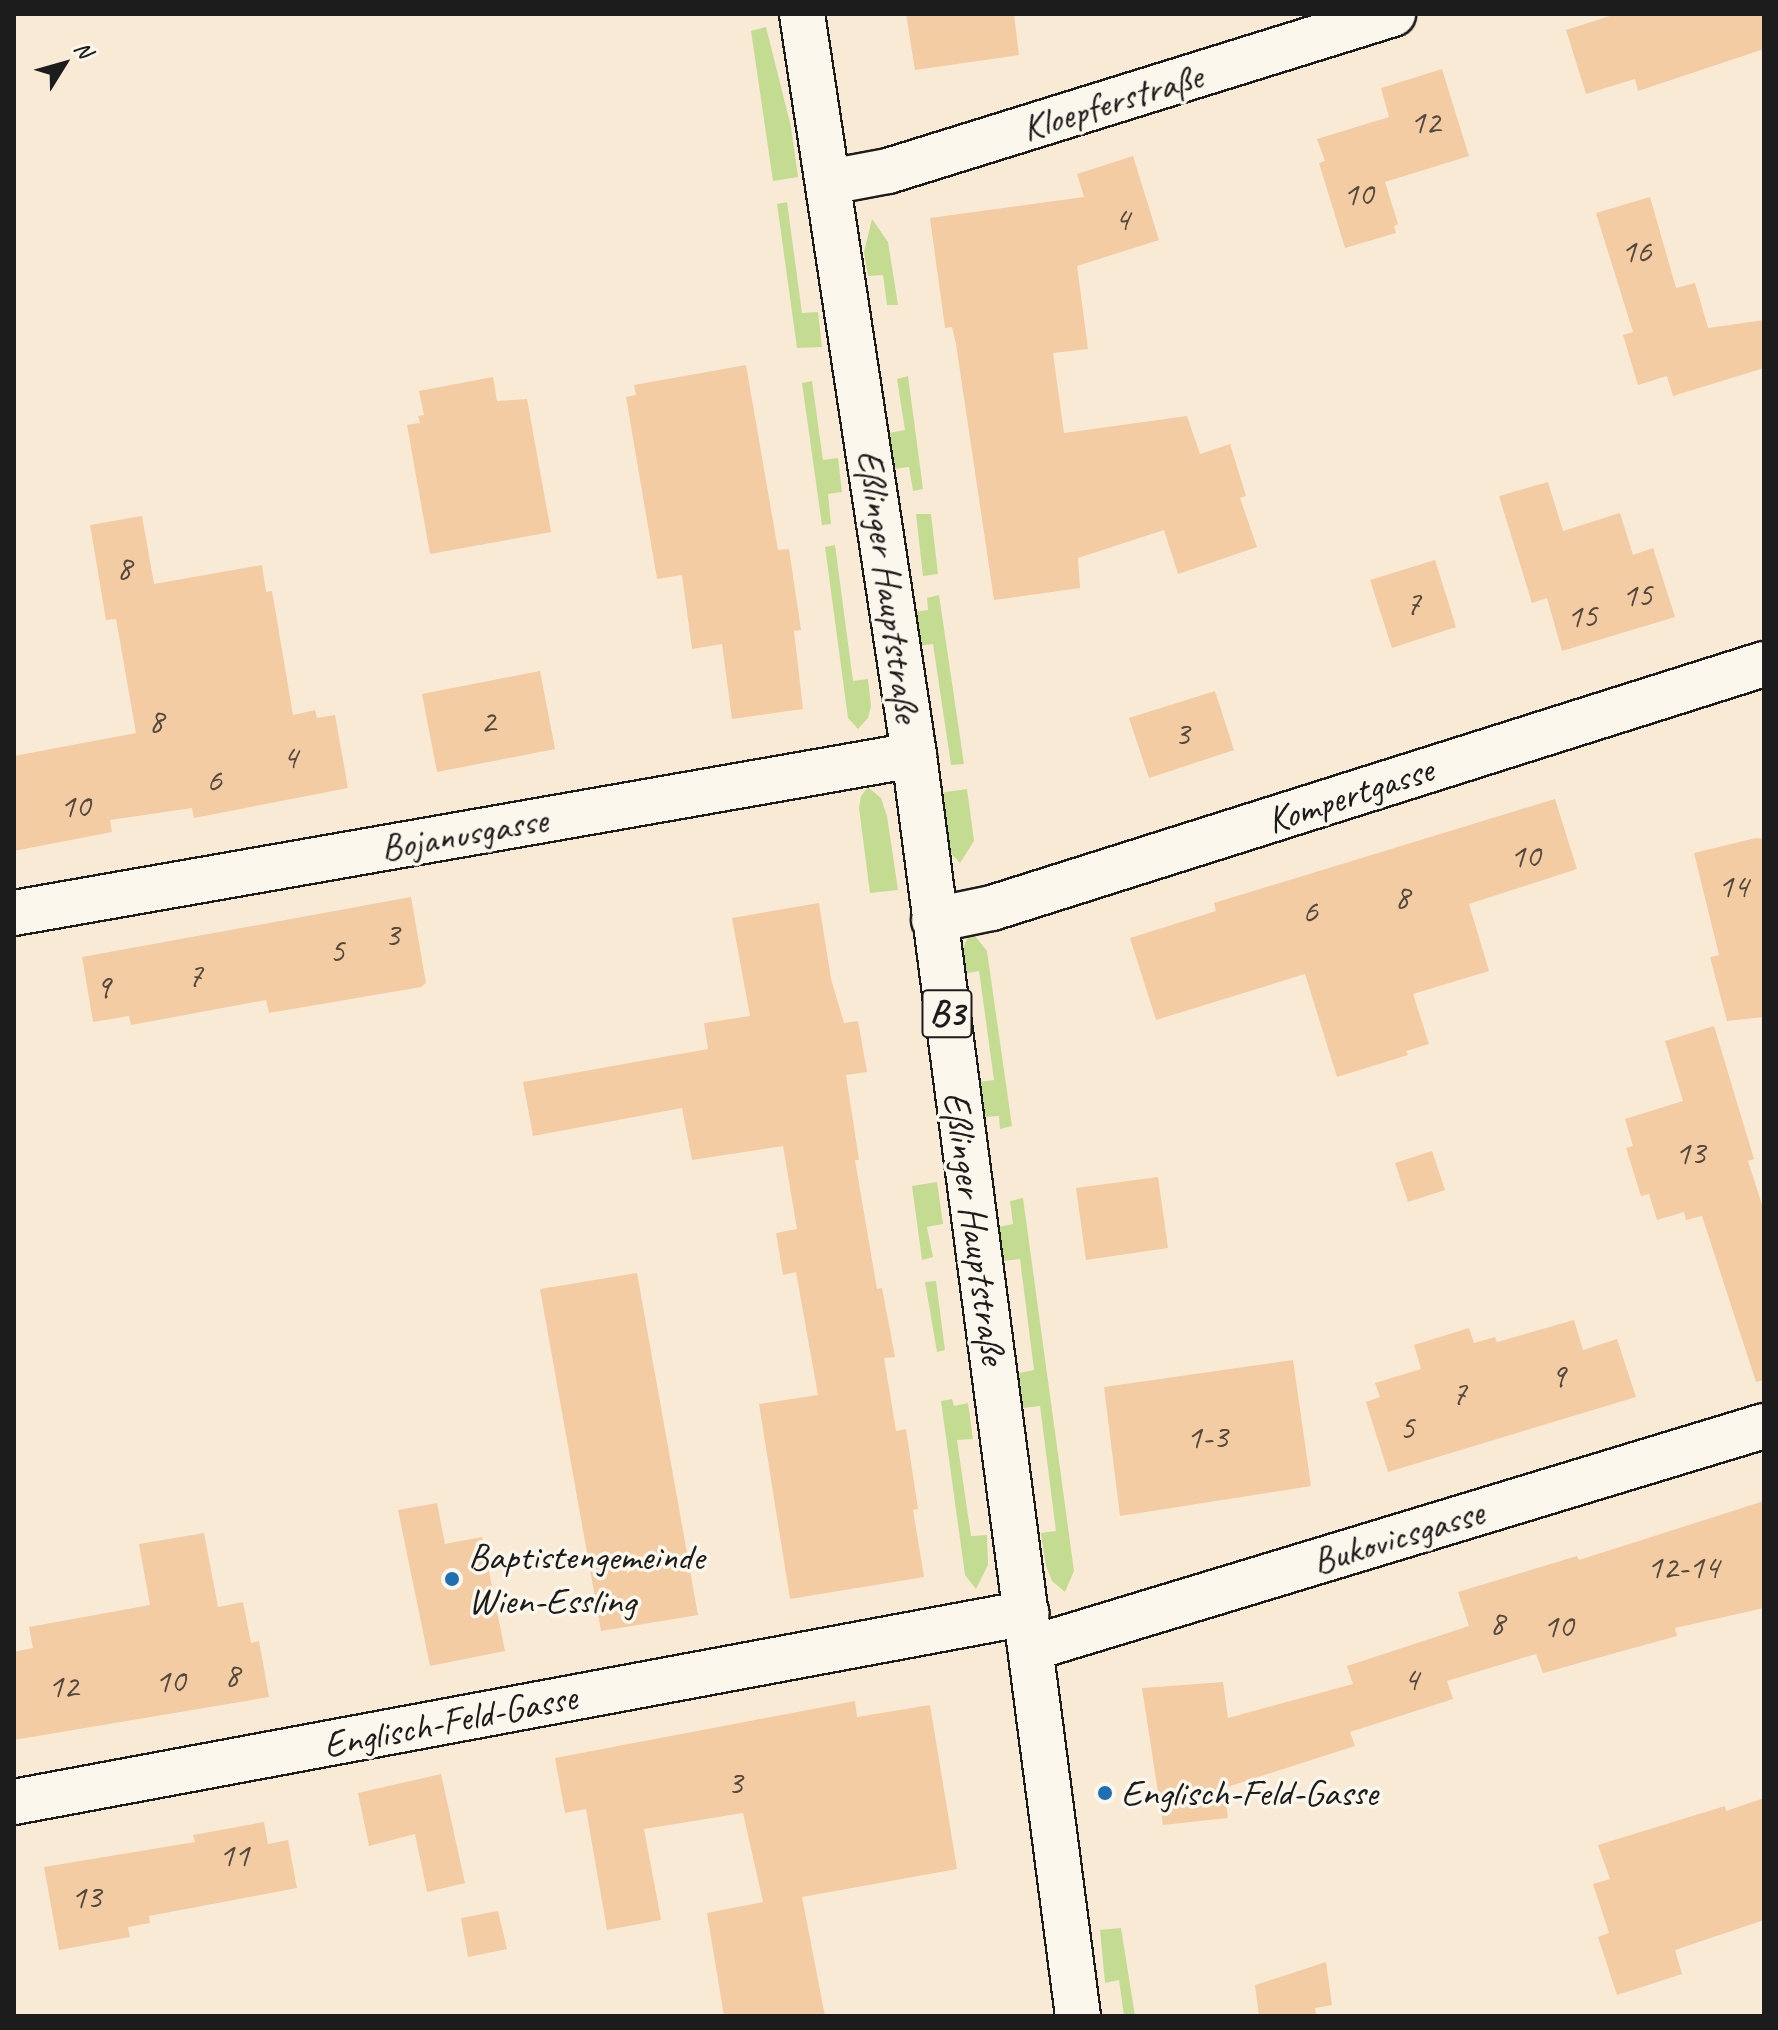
<!DOCTYPE html>
<meta charset="utf-8">
<style>
body{margin:0}
#map{position:relative;width:1778px;height:2030px;overflow:hidden;background:#f9ead6;font-family:Caveat,sans-serif}
div>[style]{position:absolute}
.green>*{inset:0;background:#c4dc92}
.building>*{inset:0;background:#f3cca3}
.roads{filter:drop-shadow(2px 0 #1c1c1c) drop-shadow(-2px 0 #1c1c1c) drop-shadow(0 2px #1c1c1c) drop-shadow(0 -2px #1c1c1c)}
.minor>*{height:44px;margin:-22px;padding:0 22px;transform-origin:22px;border-radius:22px;background:#fbf7ec}
.primary>*{height:44px;margin:-22px;padding:0 22px;transform-origin:22px;border-radius:22px;background:#fbf7ec}
.dots>*{width:22px;height:22px;translate:-50% -50%;box-sizing:border-box;border:4px solid #fbf7ec;border-radius:50%}
span{translate:-50% -50%;white-space:nowrap;text-align:center;line-height:1.15;-webkit-text-stroke:7px #fbf7ec;paint-order:stroke}
.number-label{font-size:34px;color:#52483e}
.number-label span{-webkit-text-stroke-width:0}
.shield-label span{padding:2px 6px;background:#fbf7ec;border:2px solid;border-radius:6px;-webkit-text-stroke-width:0}
.shield-label{font-size:36px;color:#1c1c1c;font-weight:700}
.street-label{font-size:38px;color:#1c1c1c}
.poi-label{font-size:38px;color:#1c1c1c}
.left{translate:0 -50%;text-align:left}
.frame{position:absolute;inset:0;border:16px solid #1c1c1c;pointer-events:none}
.north{position:absolute;left:24px;top:24px;width:80px;height:80px;-webkit-text-stroke:6px #fbf7ec;paint-order:stroke;rotate:53deg;font-size:22px;font-weight:700;line-height:32px;text-align:center;color:#1c1c1c}
.north::after{content:'';display:block;margin:auto;width:28px;height:36px;background:#1c1c1c;clip-path:polygon(50% 0,100% 100%,50% 72%,0 100%)}
</style>
<div id="map">
<div class="green">
<i style="clip-path:polygon(766px 27px,791px 127px,798px 177px,773px 181px,751px 31px)"></i>
<i style="clip-path:polygon(787px 202px,802px 313px,818px 312px,822px 347px,797px 348px,777px 204px)"></i>
<i style="clip-path:polygon(872px 219px,888px 242px,898px 305px,887px 305px,883px 275px,868px 276px,864px 252px)"></i>
<i style="clip-path:polygon(908px 376px,923px 489px,913px 491px,909px 467px,894px 469px,889px 433px,905px 430px,897px 379px)"></i>
<i style="clip-path:polygon(812px 381px,823px 460px,838px 458px,842px 492px,828px 494px,831px 524px,822px 525px,802px 383px)"></i>
<i style="clip-path:polygon(916px 514px,931px 514px,938px 574px,923px 576px)"></i>
<i style="clip-path:polygon(835px 545px,853px 681px,868px 679px,871px 706px,868px 718px,858px 729px,848px 718px,825px 547px)"></i>
<i style="clip-path:polygon(939px 595px,964px 764px,951px 765px,933px 644px,918px 646px,914px 612px,928px 610px,927px 598px)"></i>
<i style="clip-path:polygon(868px 787px,881px 798px,887px 816px,898px 890px,870px 893px,859px 808px,861px 796px)"></i>
<i style="clip-path:polygon(967px 789px,974px 841px,960px 863px,946px 848px,939px 793px)"></i>
<i style="clip-path:polygon(971px 931px,987px 951px,1012px 1126px,1000px 1129px,999px 1116px,984px 1117px,979px 1082px,994px 1080px,979px 971px,963px 974px,961px 952px)"></i>
<i style="clip-path:polygon(937px 1182px,943px 1224px,927px 1227px,933px 1257px,922px 1260px,912px 1186px)"></i>
<i style="clip-path:polygon(1023px 1198px,1074px 1571px,1065px 1592px,1052px 1581px,1046px 1566px,1041px 1533px,1056px 1531px,1040px 1406px,1023px 1408px,1019px 1373px,1034px 1370px,1020px 1259px,1004px 1261px,998px 1227px,1013px 1224px,1010px 1201px)"></i>
<i style="clip-path:polygon(936px 1281px,945px 1350px,937px 1352px,925px 1282px)"></i>
<i style="clip-path:polygon(952px 1399px,954px 1406px,968px 1403px,973px 1439px,957px 1440px,971px 1536px,987px 1535px,988px 1565px,976px 1589px,965px 1575px,941px 1401px)"></i>
<i style="clip-path:polygon(1121px 1928px,1135px 2016px,1124px 2016px,1119px 1980px,1105px 1983px,1100px 1930px)"></i>
</div>
<div class="building">
<i style="clip-path:polygon(906px 14px,1014px 14px,1019px 55px,915px 70px)"></i>
<i style="clip-path:polygon(1616px 14px,1764px 14px,1764px 49px,1638px 91px,1635px 79px,1586px 94px,1566px 30px)"></i>
<i style="clip-path:polygon(1442px 69px,1469px 156px,1385px 182px,1398px 224px,1394px 226px,1396px 233px,1345px 248px,1319px 163px,1325px 161px,1317px 139px,1389px 117px,1381px 88px)"></i>
<i style="clip-path:polygon(1133px 156px,1159px 240px,1077px 266px,1088px 349px,1053px 353px,1064px 433px,1187px 416px,1200px 454px,1230px 444px,1246px 496px,1240px 498px,1257px 547px,1178px 574px,1164px 530px,1078px 558px,1080px 588px,994px 600px,956px 344px,952px 327px,945px 328px,930px 218px,1084px 197px,1077px 174px)"></i>
<i style="clip-path:polygon(1650px 197px,1676px 288px,1695px 283px,1708px 328px,1764px 320px,1764px 368px,1673px 396px,1667px 376px,1638px 385px,1623px 335px,1633px 332px,1596px 213px)"></i>
<i style="clip-path:polygon(746px 365px,778px 550px,789px 549px,801px 630px,794px 631px,803px 709px,732px 719px,722px 644px,692px 649px,682px 575px,657px 579px,626px 397px,636px 395px,634px 385px)"></i>
<i style="clip-path:polygon(493px 377px,497px 401px,527px 399px,551px 532px,430px 554px,407px 425px,420px 423px,418px 416px,424px 415px,419px 391px)"></i>
<i style="clip-path:polygon(1548px 482px,1563px 531px,1620px 513px,1633px 555px,1653px 548px,1675px 617px,1562px 651px,1547px 598px,1532px 603px,1499px 496px)"></i>
<i style="clip-path:polygon(142px 516px,154px 584px,262px 565px,266px 592px,272px 591px,293px 715px,315px 710px,317px 718px,335px 715px,348px 788px,194px 818px,192px 808px,110px 820px,112px 832px,14px 851px,14px 756px,136px 733px,116px 619px,106px 620px,90px 525px)"></i>
<i style="clip-path:polygon(1435px 560px,1456px 627px,1392px 648px,1370px 580px)"></i>
<i style="clip-path:polygon(540px 671px,555px 749px,437px 772px,422px 694px)"></i>
<i style="clip-path:polygon(1215px 691px,1234px 750px,1149px 778px,1129px 718px)"></i>
<i style="clip-path:polygon(1555px 799px,1577px 869px,1469px 904px,1489px 971px,1413px 994px,1429px 1044px,1406px 1051px,1408px 1055px,1337px 1077px,1305px 974px,1156px 1020px,1130px 938px,1216px 911px,1214px 903px)"></i>
<i style="clip-path:polygon(1756px 838px,1764px 839px,1764px 1017px,1727px 1021px,1710px 957px,1719px 955px,1694px 853px)"></i>
<i style="clip-path:polygon(411px 897px,426px 983px,421px 987px,269px 1013px,266px 1000px,131px 1025px,129px 1016px,93px 1022px,82px 957px)"></i>
<i style="clip-path:polygon(819px 903px,831px 979px,844px 1023px,858px 1021px,867px 1072px,846px 1075px,859px 1160px,855px 1160px,877px 1289px,882px 1288px,895px 1357px,884px 1358px,896px 1431px,906px 1429px,918px 1509px,913px 1510px,924px 1577px,790px 1599px,759px 1404px,818px 1395px,796px 1272px,783px 1275px,776px 1233px,797px 1229px,783px 1146px,692px 1160px,682px 1108px,533px 1136px,523px 1082px,708px 1049px,704px 1023px,750px 1016px,732px 918px)"></i>
<i style="clip-path:polygon(1714px 1026px,1754px 1159px,1748px 1161px,1764px 1211px,1764px 1380px,1756px 1382px,1702px 1216px,1686px 1220px,1684px 1212px,1657px 1220px,1649px 1194px,1641px 1196px,1626px 1148px,1633px 1146px,1625px 1119px,1683px 1101px,1665px 1041px)"></i>
<i style="clip-path:polygon(1432px 1151px,1445px 1190px,1408px 1202px,1395px 1163px)"></i>
<i style="clip-path:polygon(1158px 1177px,1168px 1248px,1086px 1260px,1076px 1188px)"></i>
<i style="clip-path:polygon(637px 1273px,698px 1615px,601px 1631px,540px 1289px)"></i>
<i style="clip-path:polygon(1574px 1320px,1583px 1350px,1617px 1339px,1636px 1397px,1388px 1472px,1366px 1402px,1380px 1397px,1375px 1383px,1421px 1369px,1414px 1345px,1469px 1328px,1474px 1343px,1495px 1337px,1497px 1342px)"></i>
<i style="clip-path:polygon(1293px 1360px,1311px 1486px,1120px 1516px,1104px 1387px)"></i>
<i style="clip-path:polygon(1764px 1501px,1764px 1608px,1675px 1628px,1677px 1636px,1543px 1673px,1536px 1654px,1447px 1681px,1453px 1699px,1350px 1732px,1355px 1746px,1224px 1788px,1228px 1818px,1163px 1825px,1142px 1688px,1223px 1682px,1228px 1718px,1353px 1684px,1347px 1666px,1469px 1626px,1458px 1592px,1577px 1556px,1579px 1560px)"></i>
<i style="clip-path:polygon(437px 1503px,445px 1544px,482px 1537px,505px 1651px,430px 1666px,398px 1510px)"></i>
<i style="clip-path:polygon(204px 1533px,218px 1607px,243px 1602px,251px 1643px,259px 1641px,269px 1697px,14px 1740px,14px 1652px,33px 1648px,29px 1627px,150px 1605px,139px 1544px)"></i>
<i style="clip-path:polygon(855px 1701px,857px 1717px,930px 1705px,957px 1869px,802px 1897px,825px 2016px,724px 2016px,707px 1913px,763px 1902px,743px 1813px,644px 1829px,661px 1920px,607px 1930px,586px 1809px,565px 1813px,555px 1758px)"></i>
<i style="clip-path:polygon(441px 1774px,465px 1883px,427px 1892px,415px 1834px,369px 1846px,358px 1793px)"></i>
<i style="clip-path:polygon(1764px 1798px,1764px 1920px,1675px 1950px,1682px 1974px,1617px 1995px,1598px 1937px,1609px 1933px,1593px 1884px,1610px 1879px,1598px 1845px,1725px 1806px,1726px 1811px)"></i>
<i style="clip-path:polygon(264px 1822px,268px 1844px,288px 1840px,297px 1888px,149px 1916px,150px 1923px,128px 1927px,130px 1937px,59px 1950px,44px 1867px,195px 1842px,193px 1835px)"></i>
<i style="clip-path:polygon(498px 1911px,507px 1949px,468px 1957px,461px 1918px)"></i>
<i style="clip-path:polygon(1326px 1962px,1332px 2005px,1315px 2008px,1316px 2016px,1259px 2016px,1255px 1985px)"></i>
</div>
<div class="roads">
<div class="minor">
<i style="left:829px;top:182px;width:60px;rotate:-10.6deg"></i>
<i style="left:888px;top:171px;width:529px;rotate:-17.27deg"></i>
<i style="left:14px;top:913px;width:914px;rotate:-9.96deg"></i>
<i style="left:934px;top:920px;width:59px;rotate:-11.7deg"></i>
<i style="left:992px;top:908px;width:810px;rotate:-17.54deg"></i>
<i style="left:1032px;top:1648px;width:765px;rotate:-16.87deg"></i>
<i style="left:14px;top:1802px;width:1030px;rotate:-10.57deg"></i>
</div>
<div class="primary">
<i style="left:802px;top:14px;width:749px;rotate:81.4deg"></i>
<i style="left:914px;top:755px;width:1272px;rotate:82.59deg"></i>
</div>
</div>
<div class="dots">
<i style="left:452px;top:1579px;background:#1f6fb2"></i>
<i style="left:1105px;top:1793px;background:#1f6fb2"></i>
</div>
<div class="number-label">
<span style="left:1425px;top:122px">12</span>
<span style="left:1358px;top:194px">10</span>
<span style="left:1122px;top:219px">4</span>
<span style="left:1636px;top:251px">16</span>
<span style="left:124px;top:568px">8</span>
<span style="left:1637px;top:595px">15</span>
<span style="left:1413px;top:603px">7</span>
<span style="left:1582px;top:616px">15</span>
<span style="left:156px;top:721px">8</span>
<span style="left:488px;top:721px">2</span>
<span style="left:1182px;top:734px">3</span>
<span style="left:290px;top:757px">4</span>
<span style="left:214px;top:780px">6</span>
<span style="left:75px;top:806px">10</span>
<span style="left:1525px;top:856px">10</span>
<span style="left:1733px;top:886px">14</span>
<span style="left:1402px;top:897px">8</span>
<span style="left:1310px;top:911px">6</span>
<span style="left:392px;top:935px">3</span>
<span style="left:337px;top:951px">5</span>
<span style="left:195px;top:975px">7</span>
<span style="left:103px;top:987px">9</span>
<span style="left:1690px;top:1153px">13</span>
<span style="left:1558px;top:1376px">9</span>
<span style="left:1459px;top:1393px">7</span>
<span style="left:1407px;top:1428px">5</span>
<span style="left:1207px;top:1437px">1-3</span>
<span style="left:1683px;top:1567px">12-14</span>
<span style="left:1497px;top:1623px">8</span>
<span style="left:1558px;top:1626px">10</span>
<span style="left:232px;top:1675px">8</span>
<span style="left:1411px;top:1679px">4</span>
<span style="left:170px;top:1681px">10</span>
<span style="left:63px;top:1686px">12</span>
<span style="left:735px;top:1783px">3</span>
<span style="left:234px;top:1855px">11</span>
<span style="left:86px;top:1897px">13</span>
</div>
<div class="shield-label">
<span style="left:947px;top:1014px">B3</span>
</div>
<div class="street-label">
<span style="left:1112px;top:102px;rotate:-17deg">Kloepferstraße</span>
<span style="left:889px;top:586px;rotate:82deg">Eßlinger Hauptstraße</span>
<span style="left:1350px;top:795px;rotate:-18deg">Kompertgasse</span>
<span style="left:464px;top:834px;rotate:-10deg">Bojanusgasse</span>
<span style="left:975px;top:1228px;rotate:82deg">Eßlinger Hauptstraße</span>
<span style="left:1398px;top:1537px;rotate:-17deg">Bukovicsgasse</span>
<span style="left:450px;top:1721px;rotate:-11deg">Englisch-Feld-Gasse</span>
</div>
<div class="poi-label">
<span class="left" style="left:468px;top:1579px">Baptistengemeinde<br>Wien-Essling</span>
<span class="left" style="left:1121px;top:1793px">Englisch-Feld-Gasse</span>
</div>
<div class="frame"></div>
<div class="north">N</div>
</div>
